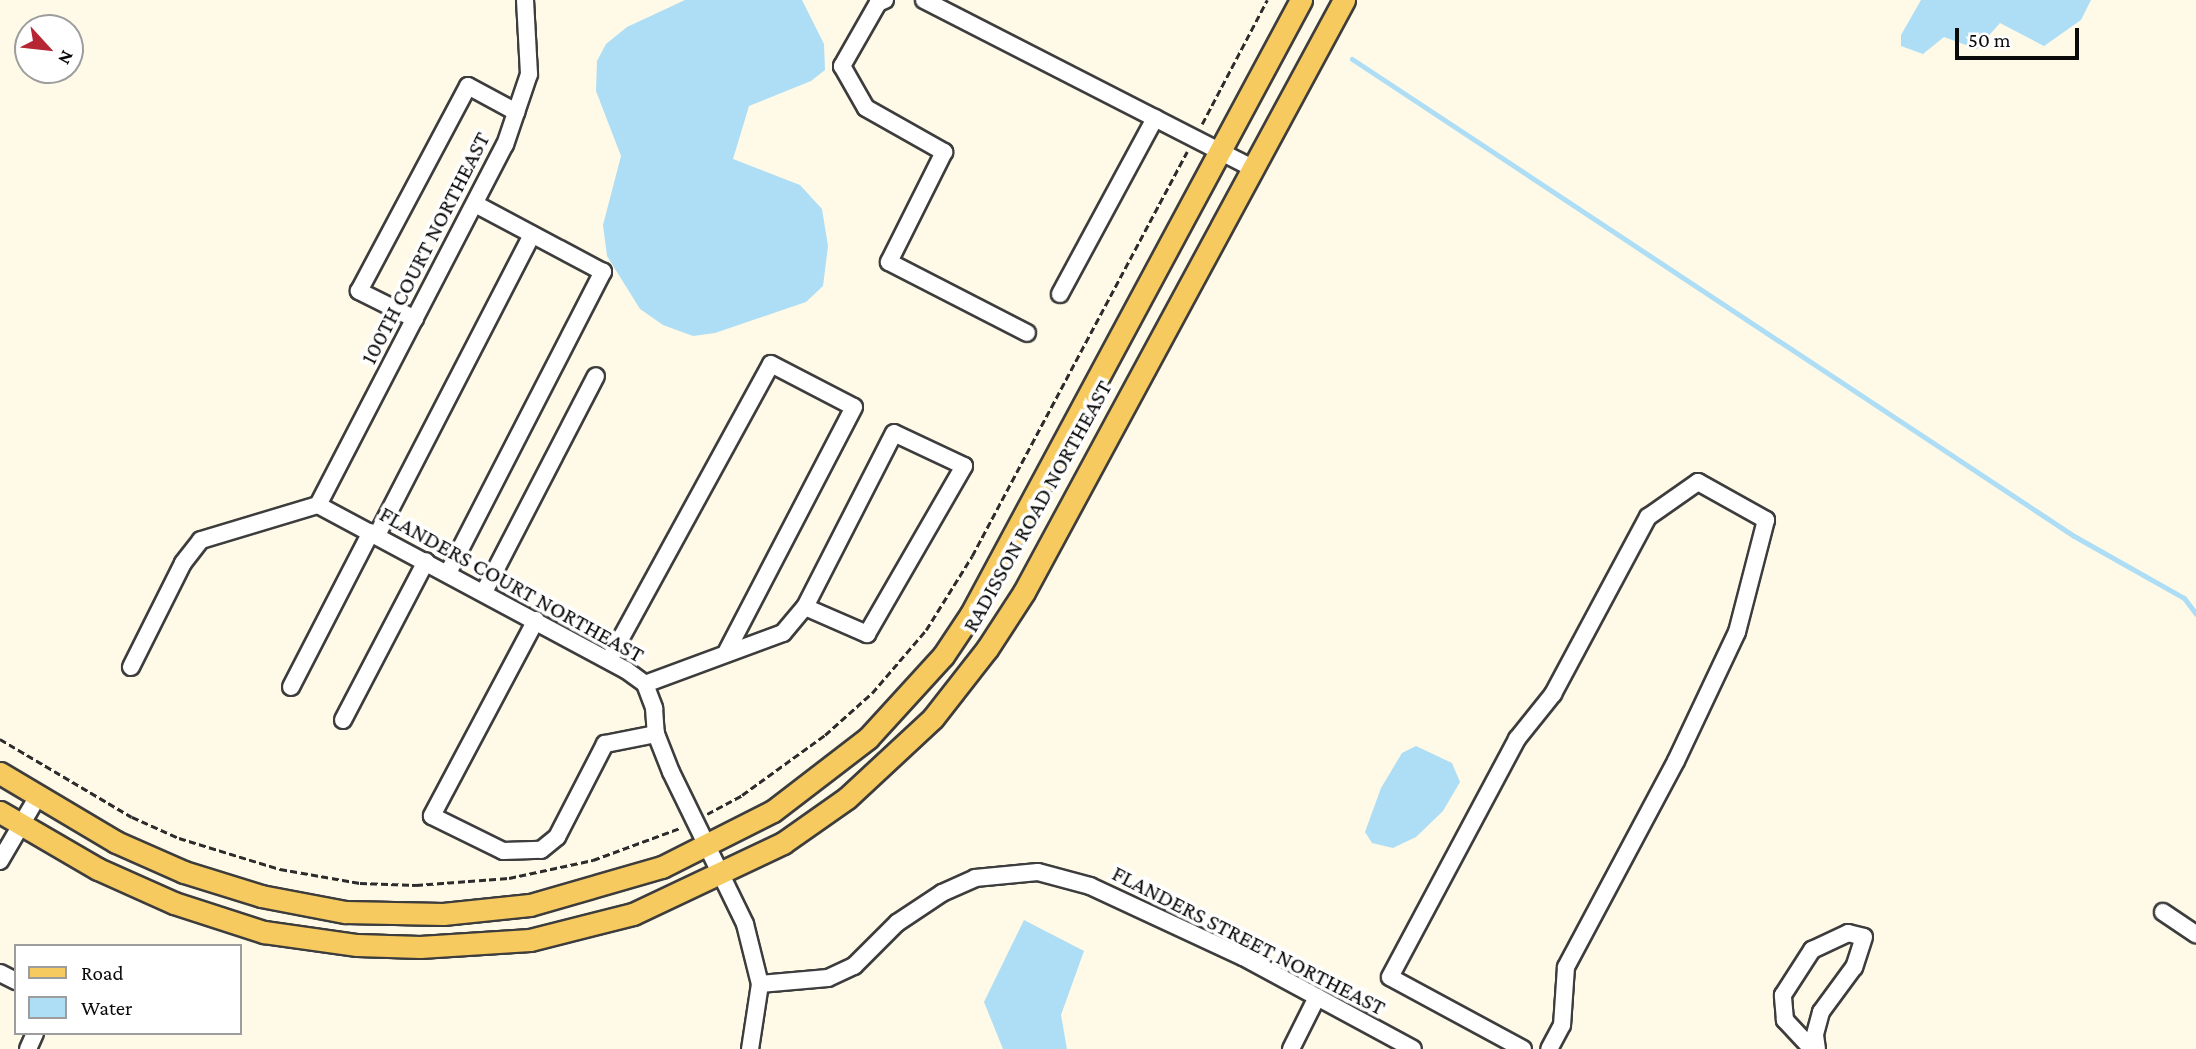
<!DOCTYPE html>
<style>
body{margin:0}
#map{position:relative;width:2196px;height:1049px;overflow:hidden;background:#fff9e7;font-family:"Crimson Pro",serif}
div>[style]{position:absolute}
.water>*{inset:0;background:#addef5}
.stream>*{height:5px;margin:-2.5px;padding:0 2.5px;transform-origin:2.5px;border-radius:2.5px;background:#addef5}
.path>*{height:2.5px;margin-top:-1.25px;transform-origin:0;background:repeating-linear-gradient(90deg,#2c2c2c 0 7px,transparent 0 10.5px)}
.roads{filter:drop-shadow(2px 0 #3d3d3d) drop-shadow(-2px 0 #3d3d3d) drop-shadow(0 2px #3d3d3d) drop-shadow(0 -2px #3d3d3d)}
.minor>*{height:16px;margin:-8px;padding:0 8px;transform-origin:8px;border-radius:8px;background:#fff}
.major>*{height:21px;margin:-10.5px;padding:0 10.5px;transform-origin:10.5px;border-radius:10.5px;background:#f7ca5f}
span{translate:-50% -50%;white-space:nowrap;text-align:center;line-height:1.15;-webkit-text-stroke:7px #fff;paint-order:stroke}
.street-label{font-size:23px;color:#0a0a0a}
.legend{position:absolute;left:14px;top:944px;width:228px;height:91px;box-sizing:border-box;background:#fff;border:2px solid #9d9d9d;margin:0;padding:9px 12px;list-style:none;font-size:21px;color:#0a0a0a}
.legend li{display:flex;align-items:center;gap:14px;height:35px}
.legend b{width:35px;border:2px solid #9d9d9d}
.north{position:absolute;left:14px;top:14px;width:70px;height:70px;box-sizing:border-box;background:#fff;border:2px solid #9d9d9d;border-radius:50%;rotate:117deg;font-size:19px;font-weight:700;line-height:28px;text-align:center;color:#0a0a0a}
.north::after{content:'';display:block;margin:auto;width:24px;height:32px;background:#b62534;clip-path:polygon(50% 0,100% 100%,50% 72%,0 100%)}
.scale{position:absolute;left:1955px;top:28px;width:124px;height:32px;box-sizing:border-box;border:4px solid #0a0a0a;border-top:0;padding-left:9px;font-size:21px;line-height:24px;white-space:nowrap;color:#0a0a0a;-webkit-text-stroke:5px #fff;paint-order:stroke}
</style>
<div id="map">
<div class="water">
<i style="clip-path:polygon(685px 0,802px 0,824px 44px,825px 70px,811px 81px,749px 106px,733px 159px,800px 185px,822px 209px,828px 246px,823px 286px,806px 302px,715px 333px,693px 336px,663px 325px,640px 309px,607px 256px,603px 225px,621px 156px,596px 91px,597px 61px,606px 44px,627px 27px)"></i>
<i style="clip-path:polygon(1921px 0,2091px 0,2081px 20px,2044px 46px,2000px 23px,1977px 49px,1944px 37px,1923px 54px,1901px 46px,1901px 35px)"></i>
<i style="clip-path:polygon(1416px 746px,1452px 763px,1460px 782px,1443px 811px,1416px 837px,1393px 848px,1372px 843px,1365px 832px,1381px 788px,1402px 753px)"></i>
<i style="clip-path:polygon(1024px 920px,1084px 951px,1061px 1015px,1067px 1049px,1003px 1049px,984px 1002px)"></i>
</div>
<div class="stream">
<i style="left:1352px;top:59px;width:865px;rotate:33.45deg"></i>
<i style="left:2074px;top:536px;width:126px;rotate:29.4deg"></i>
<i style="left:2184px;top:598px;width:20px;rotate:53deg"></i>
</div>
<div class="path">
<i style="left:1202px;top:124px;width:140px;rotate:-62.3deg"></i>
<i style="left:0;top:739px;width:153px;rotate:30.6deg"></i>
<i style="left:132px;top:817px;width:51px;rotate:24.1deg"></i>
<i style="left:179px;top:838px;width:106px;rotate:17.1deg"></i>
<i style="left:280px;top:869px;width:81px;rotate:9.9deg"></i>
<i style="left:360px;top:883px;width:56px;rotate:2deg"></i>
<i style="left:416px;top:885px;width:93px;rotate:-4.3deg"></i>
<i style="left:509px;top:878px;width:86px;rotate:-12.1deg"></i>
<i style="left:593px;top:860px;width:93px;rotate:-20.2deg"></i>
<i style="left:707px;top:814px;width:40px;rotate:-28deg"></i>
<i style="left:742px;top:795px;width:102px;rotate:-35.9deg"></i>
<i style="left:825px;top:735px;width:63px;rotate:-41.8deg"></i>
<i style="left:872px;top:693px;width:83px;rotate:-49.4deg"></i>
<i style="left:926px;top:630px;width:87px;rotate:-58.1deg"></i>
<i style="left:972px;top:556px;width:458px;rotate:-62deg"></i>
</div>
<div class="roads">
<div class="minor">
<i style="left:885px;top:0;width:8px;rotate:157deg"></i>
<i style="left:878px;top:3px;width:73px;rotate:119.7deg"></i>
<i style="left:842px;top:66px;width:48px;rotate:60.3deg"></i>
<i style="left:866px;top:108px;width:90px;rotate:29.4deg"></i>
<i style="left:944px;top:152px;width:123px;rotate:116.6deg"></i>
<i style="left:889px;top:262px;width:155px;rotate:27.2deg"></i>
<i style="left:924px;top:0;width:371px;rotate:27.1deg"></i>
<i style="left:1060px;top:294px;width:200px;rotate:-61.6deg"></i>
<i style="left:415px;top:319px;width:63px;rotate:-153.4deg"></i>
<i style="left:359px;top:291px;width:232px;rotate:-62deg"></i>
<i style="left:468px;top:86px;width:55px;rotate:28.4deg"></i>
<i style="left:318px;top:505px;width:406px;rotate:-62.6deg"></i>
<i style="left:505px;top:145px;width:75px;rotate:-71.3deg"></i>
<i style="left:529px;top:74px;width:74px;rotate:-93.1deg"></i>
<i style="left:377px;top:535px;width:338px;rotate:-62.7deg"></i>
<i style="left:448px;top:573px;width:339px;rotate:-62.8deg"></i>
<i style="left:603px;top:272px;width:145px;rotate:-152deg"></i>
<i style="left:484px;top:592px;width:243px;rotate:-62.6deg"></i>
<i style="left:536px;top:620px;width:222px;rotate:118deg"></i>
<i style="left:432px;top:816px;width:79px;rotate:26.2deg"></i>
<i style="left:503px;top:851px;width:38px;rotate:-2deg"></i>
<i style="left:541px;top:850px;width:21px;rotate:-39deg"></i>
<i style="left:557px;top:837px;width:105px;rotate:-62.7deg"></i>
<i style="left:605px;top:744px;width:52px;rotate:-11.1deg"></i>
<i style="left:609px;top:660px;width:337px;rotate:-61.3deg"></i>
<i style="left:771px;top:364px;width:93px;rotate:27.4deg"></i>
<i style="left:854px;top:407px;width:275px;rotate:117.5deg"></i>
<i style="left:131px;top:667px;width:116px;rotate:-63.4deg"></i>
<i style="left:183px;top:563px;width:29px;rotate:-52deg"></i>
<i style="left:201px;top:540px;width:122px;rotate:-16.7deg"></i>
<i style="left:318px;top:505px;width:349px;rotate:28.2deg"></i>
<i style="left:626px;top:670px;width:24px;rotate:36deg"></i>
<i style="left:645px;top:684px;width:26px;rotate:69deg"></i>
<i style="left:654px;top:708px;width:26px;rotate:86deg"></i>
<i style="left:656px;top:734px;width:41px;rotate:68.5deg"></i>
<i style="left:671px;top:772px;width:169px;rotate:64deg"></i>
<i style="left:745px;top:924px;width:62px;rotate:76deg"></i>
<i style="left:760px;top:984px;width:66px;rotate:98.7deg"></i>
<i style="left:645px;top:684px;width:147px;rotate:-20.3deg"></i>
<i style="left:783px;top:633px;width:34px;rotate:-50deg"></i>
<i style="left:805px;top:607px;width:68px;rotate:23.5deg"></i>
<i style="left:867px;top:634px;width:194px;rotate:-60deg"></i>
<i style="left:964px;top:466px;width:77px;rotate:-154.8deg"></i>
<i style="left:894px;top:433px;width:195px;rotate:117.1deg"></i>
<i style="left:291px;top:687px;width:174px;rotate:-62.7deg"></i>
<i style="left:343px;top:720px;width:179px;rotate:-62.4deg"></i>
<i style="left:0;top:861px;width:75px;rotate:-59.7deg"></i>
<i style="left:2163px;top:912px;width:40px;rotate:34deg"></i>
<i style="left:0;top:973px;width:18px;rotate:27deg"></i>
<i style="left:760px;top:984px;width:68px;rotate:-5deg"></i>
<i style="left:828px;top:978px;width:29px;rotate:-25deg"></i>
<i style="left:854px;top:966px;width:61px;rotate:-45deg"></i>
<i style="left:897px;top:923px;width:54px;rotate:-33.7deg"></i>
<i style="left:942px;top:893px;width:36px;rotate:-24deg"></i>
<i style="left:975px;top:878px;width:63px;rotate:-5.4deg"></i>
<i style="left:1038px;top:872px;width:54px;rotate:15.1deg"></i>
<i style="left:1090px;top:886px;width:169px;rotate:24.9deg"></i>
<i style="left:1243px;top:957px;width:193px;rotate:28.4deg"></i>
<i style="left:28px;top:1049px;width:17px;rotate:-66deg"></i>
<i style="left:1291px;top:1049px;width:58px;rotate:-63.4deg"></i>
<i style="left:1523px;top:1049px;width:151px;rotate:-151.6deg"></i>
<i style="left:1390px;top:977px;width:270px;rotate:-61.9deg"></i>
<i style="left:1517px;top:739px;width:58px;rotate:-51.3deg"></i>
<i style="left:1553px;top:694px;width:201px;rotate:-61.8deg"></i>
<i style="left:1648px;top:517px;width:61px;rotate:-35deg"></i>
<i style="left:1698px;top:482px;width:78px;rotate:29.2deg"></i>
<i style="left:1766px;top:520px;width:116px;rotate:104.5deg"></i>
<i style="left:1737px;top:632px;width:143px;rotate:115.3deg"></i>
<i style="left:1676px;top:761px;width:234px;rotate:118.1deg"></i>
<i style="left:1566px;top:967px;width:58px;rotate:93.9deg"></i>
<i style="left:1562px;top:1025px;width:27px;rotate:118deg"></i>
<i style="left:1812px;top:1049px;width:40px;rotate:-133deg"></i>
<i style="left:1785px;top:1020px;width:25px;rotate:-95deg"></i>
<i style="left:1783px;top:995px;width:54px;rotate:-57.2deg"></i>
<i style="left:1812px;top:950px;width:40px;rotate:-25deg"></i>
<i style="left:1848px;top:933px;width:16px;rotate:14deg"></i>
<i style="left:1864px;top:937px;width:32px;rotate:108deg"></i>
<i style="left:1854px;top:967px;width:56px;rotate:126.3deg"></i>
<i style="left:1821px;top:1012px;width:24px;rotate:105deg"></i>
<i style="left:1815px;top:1035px;width:14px;rotate:82deg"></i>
</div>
<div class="major">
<i style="left:0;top:773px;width:135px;rotate:30.7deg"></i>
<i style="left:116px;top:842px;width:74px;rotate:23.8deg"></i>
<i style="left:184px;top:872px;width:81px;rotate:17.3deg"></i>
<i style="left:261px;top:896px;width:86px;rotate:10.8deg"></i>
<i style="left:345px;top:912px;width:98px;rotate:1.2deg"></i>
<i style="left:443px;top:914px;width:87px;rotate:-5.9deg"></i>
<i style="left:530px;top:905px;width:137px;rotate:-16.1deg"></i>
<i style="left:662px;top:867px;width:124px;rotate:-26.8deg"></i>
<i style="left:773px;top:811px;width:120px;rotate:-37.5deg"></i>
<i style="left:868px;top:738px;width:111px;rotate:-47.6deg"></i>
<i style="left:943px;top:656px;width:50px;rotate:-56.3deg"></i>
<i style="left:971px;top:614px;width:697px;rotate:-61.74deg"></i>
<i style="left:0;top:812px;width:113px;rotate:30.2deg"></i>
<i style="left:98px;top:869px;width:83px;rotate:24.1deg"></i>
<i style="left:174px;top:903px;width:95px;rotate:17.9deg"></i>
<i style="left:264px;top:932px;width:94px;rotate:8deg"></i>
<i style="left:357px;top:945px;width:63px;rotate:1.8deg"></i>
<i style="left:420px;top:947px;width:110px;rotate:-3.6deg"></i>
<i style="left:530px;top:940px;width:106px;rotate:-14.2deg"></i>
<i style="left:633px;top:914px;width:166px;rotate:-25.3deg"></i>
<i style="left:783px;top:843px;width:78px;rotate:-35.1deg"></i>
<i style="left:847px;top:798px;width:117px;rotate:-42.9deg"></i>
<i style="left:933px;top:718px;width:88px;rotate:-52deg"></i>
<i style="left:987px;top:649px;width:68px;rotate:-57deg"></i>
<i style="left:1024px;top:592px;width:673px;rotate:-61.61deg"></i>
</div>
</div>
<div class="street-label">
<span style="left:425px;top:248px;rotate:-63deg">100TH COURT NORTHEAST</span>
<span style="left:1037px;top:506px;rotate:-61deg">RADISSON ROAD NORTHEAST</span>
<span style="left:512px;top:584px;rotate:29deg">FLANDERS COURT NORTHEAST</span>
<span style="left:1249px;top:940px;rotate:27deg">FLANDERS STREET NORTHEAST</span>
</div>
<ul class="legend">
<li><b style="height:9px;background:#f7ca5f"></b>Road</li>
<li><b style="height:19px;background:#addef5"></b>Water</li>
</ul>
<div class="north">N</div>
<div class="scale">50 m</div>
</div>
